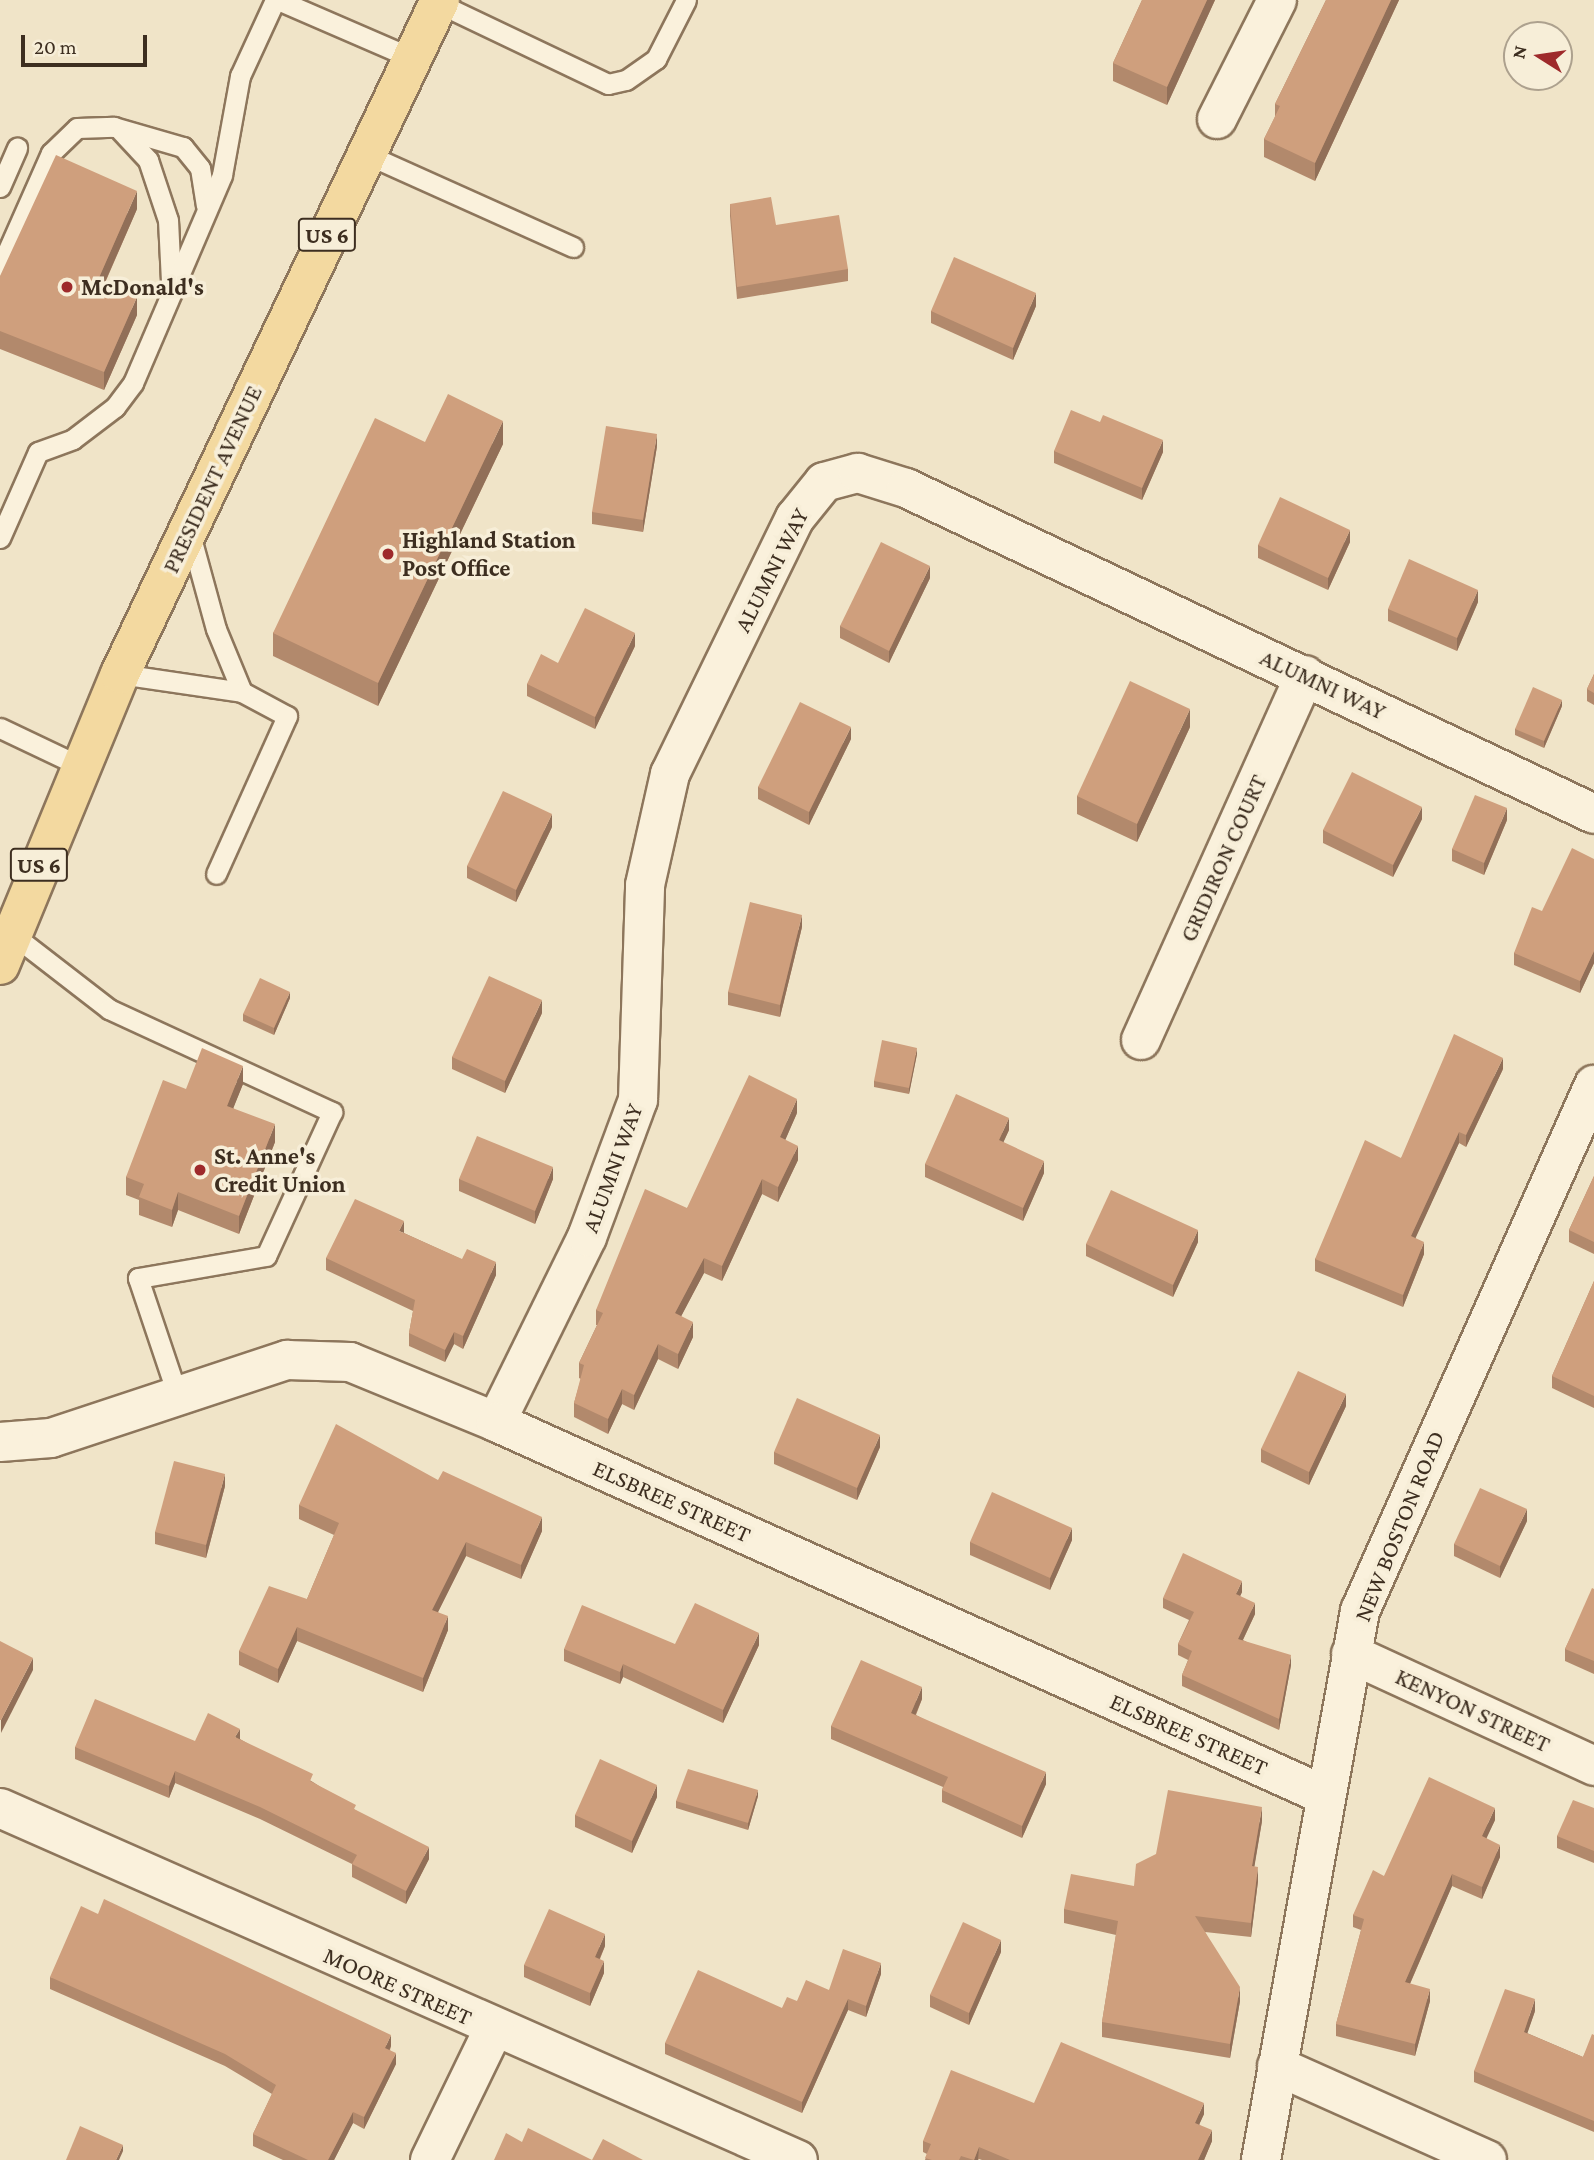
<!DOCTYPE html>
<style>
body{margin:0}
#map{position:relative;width:1594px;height:2160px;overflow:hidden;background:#f0e4c8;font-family:"Crimson Pro",serif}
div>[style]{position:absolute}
.roads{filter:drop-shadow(2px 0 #8d765c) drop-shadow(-2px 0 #8d765c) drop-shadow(0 2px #8d765c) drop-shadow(0 -2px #8d765c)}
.service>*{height:19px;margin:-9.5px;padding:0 9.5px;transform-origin:9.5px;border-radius:9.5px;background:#faf1dc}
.minor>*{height:38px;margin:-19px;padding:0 19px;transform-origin:19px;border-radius:19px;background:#faf1dc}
.tertiary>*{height:38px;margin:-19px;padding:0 19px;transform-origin:19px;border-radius:19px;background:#faf1dc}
.primary>*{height:38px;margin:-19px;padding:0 19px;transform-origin:19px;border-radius:19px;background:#f3d9a0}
.wall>*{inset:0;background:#b2896c}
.shaded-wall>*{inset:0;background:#916f58}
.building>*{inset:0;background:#cf9f7d}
.dots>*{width:19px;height:19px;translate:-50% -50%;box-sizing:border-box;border:4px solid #f7eed8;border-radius:50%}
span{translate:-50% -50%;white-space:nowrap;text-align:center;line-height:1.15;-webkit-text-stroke:7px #f7eed8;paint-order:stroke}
.shield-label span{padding:2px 5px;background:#f7eed8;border:2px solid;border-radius:5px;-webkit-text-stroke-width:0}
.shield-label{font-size:23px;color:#3d2e20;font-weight:700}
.poi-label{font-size:24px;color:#3d2e20;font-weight:700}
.left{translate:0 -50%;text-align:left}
.street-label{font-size:24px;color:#3d2e20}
.north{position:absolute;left:1503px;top:21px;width:70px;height:70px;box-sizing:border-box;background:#f7eed8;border:2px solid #ada18e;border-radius:50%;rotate:282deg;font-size:19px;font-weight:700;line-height:28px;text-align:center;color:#3d2e20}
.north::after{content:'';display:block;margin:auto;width:24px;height:32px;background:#9e2a2b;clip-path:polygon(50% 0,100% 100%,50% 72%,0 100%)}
.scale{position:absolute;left:21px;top:35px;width:126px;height:32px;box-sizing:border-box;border:4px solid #3d2e20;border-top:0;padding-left:9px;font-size:21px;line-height:24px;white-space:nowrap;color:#3d2e20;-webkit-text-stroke:5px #f7eed8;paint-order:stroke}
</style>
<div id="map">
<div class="roads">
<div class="service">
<i style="left:278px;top:0;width:146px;rotate:23.4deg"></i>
<i style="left:438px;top:3px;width:188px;rotate:25.5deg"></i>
<i style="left:608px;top:84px;width:18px;rotate:-13deg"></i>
<i style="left:626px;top:80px;width:37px;rotate:-35deg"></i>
<i style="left:656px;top:59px;width:66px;rotate:-63deg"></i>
<i style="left:121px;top:131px;width:40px;rotate:47deg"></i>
<i style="left:148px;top:160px;width:63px;rotate:71.6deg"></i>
<i style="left:168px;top:220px;width:62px;rotate:87.2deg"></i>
<i style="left:366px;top:154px;width:227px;rotate:24.2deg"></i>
<i style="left:0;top:187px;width:43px;rotate:-66.4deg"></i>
<i style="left:0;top:268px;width:126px;rotate:-66.1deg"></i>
<i style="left:51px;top:153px;width:36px;rotate:-44deg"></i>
<i style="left:77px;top:128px;width:37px;rotate:-2deg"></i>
<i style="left:114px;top:127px;width:72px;rotate:16.2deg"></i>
<i style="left:183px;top:147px;width:27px;rotate:51deg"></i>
<i style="left:200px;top:168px;width:38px;rotate:81deg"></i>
<i style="left:190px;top:534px;width:98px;rotate:74.7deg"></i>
<i style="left:216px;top:629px;width:68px;rotate:67.6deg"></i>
<i style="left:0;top:538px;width:94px;rotate:-66.2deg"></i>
<i style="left:38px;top:452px;width:37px;rotate:-20deg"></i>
<i style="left:73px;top:439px;width:53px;rotate:-37.3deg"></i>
<i style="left:115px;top:407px;width:30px;rotate:-53deg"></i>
<i style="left:133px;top:383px;width:226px;rotate:-66.8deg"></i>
<i style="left:222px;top:175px;width:101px;rotate:-79.7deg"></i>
<i style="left:240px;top:76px;width:84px;rotate:-65.3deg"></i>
<i style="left:120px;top:674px;width:123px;rotate:8.4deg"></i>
<i style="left:242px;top:692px;width:51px;rotate:28.1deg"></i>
<i style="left:287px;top:716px;width:173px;rotate:114.2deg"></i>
<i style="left:0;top:728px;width:89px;rotate:25.4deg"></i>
<i style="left:12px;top:934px;width:123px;rotate:37.7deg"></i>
<i style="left:109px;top:1009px;width:246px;rotate:24.8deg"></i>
<i style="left:332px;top:1112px;width:158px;rotate:114.6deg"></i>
<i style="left:266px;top:1256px;width:130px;rotate:170.2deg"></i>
<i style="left:138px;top:1278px;width:126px;rotate:71.4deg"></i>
</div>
<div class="minor">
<i style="left:1217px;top:119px;width:133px;rotate:-63.2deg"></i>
<i style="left:1141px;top:1040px;width:400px;rotate:-65.8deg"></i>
<i style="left:496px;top:1422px;width:206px;rotate:-63.8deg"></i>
<i style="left:587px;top:1237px;width:146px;rotate:-69.6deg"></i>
<i style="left:638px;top:1100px;width:215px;rotate:-88.1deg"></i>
<i style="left:645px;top:885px;width:114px;rotate:-77.3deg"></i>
<i style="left:670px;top:774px;width:285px;rotate:-64deg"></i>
<i style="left:795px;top:518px;width:46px;rotate:-51.1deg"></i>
<i style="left:824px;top:482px;width:35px;rotate:-15deg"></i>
<i style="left:858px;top:473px;width:50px;rotate:17.4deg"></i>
<i style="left:906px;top:488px;width:761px;rotate:25.35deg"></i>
<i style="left:1351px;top:1654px;width:268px;rotate:24.7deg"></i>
<i style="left:0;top:1808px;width:872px;rotate:23.8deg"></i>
<i style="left:1277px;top:2066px;width:230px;rotate:24.1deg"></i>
<i style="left:430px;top:2160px;width:147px;rotate:-64.1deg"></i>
</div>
<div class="tertiary">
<i style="left:0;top:1442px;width:51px;rotate:-4.5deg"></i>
<i style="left:51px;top:1438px;width:249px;rotate:-18.3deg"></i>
<i style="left:287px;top:1360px;width:63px;rotate:1.8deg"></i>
<i style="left:350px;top:1362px;width:158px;rotate:22.3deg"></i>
<i style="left:496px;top:1422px;width:908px;rotate:24.25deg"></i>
<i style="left:1261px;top:2160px;width:558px;rotate:-79.78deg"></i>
<i style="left:1360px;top:1611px;width:576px;rotate:-66.02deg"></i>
</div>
<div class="primary">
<i style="left:0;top:965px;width:315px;rotate:-67.6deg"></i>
<i style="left:120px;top:674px;width:746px;rotate:-64.6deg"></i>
</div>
</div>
<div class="wall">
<i style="clip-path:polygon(1142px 0,1215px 0,1167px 105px,1113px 81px,1113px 63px)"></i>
<i style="clip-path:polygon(1326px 0,1399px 0,1315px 181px,1264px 157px,1264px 139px,1275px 117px,1275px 104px)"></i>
<i style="clip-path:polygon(730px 204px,776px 225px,848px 269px,848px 281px,737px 299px,730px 216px)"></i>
<i style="clip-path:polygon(137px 209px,105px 283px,137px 315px,104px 390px,0 349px,0 276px)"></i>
<i style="clip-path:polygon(1036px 306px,1013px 360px,931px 323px,931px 311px)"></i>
<i style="clip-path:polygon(1100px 422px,1163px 452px,1142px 500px,1054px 463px,1054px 451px)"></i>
<i style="clip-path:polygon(425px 442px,503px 444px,378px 706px,273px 656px,273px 633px)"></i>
<i style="clip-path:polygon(657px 446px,643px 532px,592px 524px,592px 512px)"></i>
<i style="clip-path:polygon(1350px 542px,1328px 590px,1258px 558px,1258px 545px)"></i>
<i style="clip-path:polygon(930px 578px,889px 663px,840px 638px,840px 626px)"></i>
<i style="clip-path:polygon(1478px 602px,1457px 651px,1388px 621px,1388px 609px)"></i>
<i style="clip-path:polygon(635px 646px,595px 729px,527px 696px,527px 684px,558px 663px)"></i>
<i style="clip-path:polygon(1594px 674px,1594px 705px,1587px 701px,1587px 689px)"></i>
<i style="clip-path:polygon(1562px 706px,1544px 748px,1515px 735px,1515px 729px)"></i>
<i style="clip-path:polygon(1190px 727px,1137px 842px,1077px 814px,1077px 796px)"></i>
<i style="clip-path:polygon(851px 739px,809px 825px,758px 799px,758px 787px)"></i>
<i style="clip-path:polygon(1422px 819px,1393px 877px,1323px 843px,1323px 830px)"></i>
<i style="clip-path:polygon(1507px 820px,1484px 875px,1452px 861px,1452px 849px)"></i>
<i style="clip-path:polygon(552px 827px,516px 902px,467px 878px,467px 866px)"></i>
<i style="clip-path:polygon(1594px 859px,1594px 963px,1580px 993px,1514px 965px,1514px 953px)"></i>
<i style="clip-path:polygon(802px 927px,780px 1017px,728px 1005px,728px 992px)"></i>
<i style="clip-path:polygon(290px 998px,274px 1035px,243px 1021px,243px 1014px)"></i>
<i style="clip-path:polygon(542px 1013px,505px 1093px,452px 1069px,452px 1057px)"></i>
<i style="clip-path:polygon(917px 1054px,909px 1094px,874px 1087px,874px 1081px)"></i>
<i style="clip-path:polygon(1503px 1069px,1466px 1147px,1459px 1143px,1415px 1238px,1424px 1254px,1403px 1307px,1315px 1271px,1315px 1259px,1401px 1158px)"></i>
<i style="clip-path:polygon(243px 1084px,233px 1108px,275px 1142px,239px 1234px,178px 1210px,172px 1227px,139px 1215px,139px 1200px,126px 1195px,126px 1177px,186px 1089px)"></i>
<i style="clip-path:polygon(797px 1113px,785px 1140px,798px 1160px,778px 1202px,762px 1194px,722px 1281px,704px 1273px,681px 1316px,693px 1337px,678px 1369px,658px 1359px,634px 1410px,622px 1404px,608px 1434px,574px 1417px,574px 1403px,581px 1379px,579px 1378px,579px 1363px,597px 1325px,596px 1325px,596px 1310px,687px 1208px)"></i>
<i style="clip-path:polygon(1009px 1130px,1003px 1142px,1044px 1173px,1023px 1221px,925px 1177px,925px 1164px)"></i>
<i style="clip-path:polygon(1594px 1176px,1594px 1254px,1569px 1242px,1569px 1230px)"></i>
<i style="clip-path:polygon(459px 1179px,553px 1179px,535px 1224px,459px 1191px)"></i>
<i style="clip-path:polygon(404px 1233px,496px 1275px,463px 1349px,454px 1344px,445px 1362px,409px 1346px,409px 1333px,413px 1311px,326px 1270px,326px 1258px)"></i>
<i style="clip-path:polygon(1198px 1242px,1173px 1297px,1086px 1256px,1086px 1244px)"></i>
<i style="clip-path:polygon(1594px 1281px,1594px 1408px,1552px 1388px,1552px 1376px)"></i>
<i style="clip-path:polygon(1346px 1406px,1309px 1485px,1261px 1462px,1261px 1449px)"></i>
<i style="clip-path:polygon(880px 1447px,857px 1500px,774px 1464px,774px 1452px)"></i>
<i style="clip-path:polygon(438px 1480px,542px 1531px,521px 1579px,466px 1556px,438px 1612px,448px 1630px,423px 1692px,297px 1641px,278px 1683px,239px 1665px,239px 1651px,307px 1599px,334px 1535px,299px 1519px,299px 1505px)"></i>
<i style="clip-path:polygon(225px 1486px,206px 1558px,155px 1544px,155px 1532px)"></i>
<i style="clip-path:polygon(1527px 1521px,1500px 1578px,1454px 1556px,1454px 1544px)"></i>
<i style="clip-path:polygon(1072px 1540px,1050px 1590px,970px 1555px,970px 1542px)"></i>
<i style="clip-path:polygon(1594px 1589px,1594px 1674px,1565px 1661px,1565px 1649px)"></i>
<i style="clip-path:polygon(1242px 1592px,1240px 1596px,1255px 1614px,1243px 1640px,1291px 1665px,1279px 1730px,1182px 1686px,1182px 1675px,1188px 1660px,1178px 1655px,1178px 1644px,1189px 1620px,1163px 1608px,1163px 1598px)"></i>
<i style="clip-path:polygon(675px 1644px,759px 1645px,723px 1723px,623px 1677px,620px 1684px,564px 1661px,564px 1649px)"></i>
<i style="clip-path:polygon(922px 1699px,916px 1715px,1046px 1784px,1022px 1838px,942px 1802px,942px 1790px,943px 1787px,831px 1739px,831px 1726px)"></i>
<i style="clip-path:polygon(240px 1739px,313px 1782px,429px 1859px,406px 1904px,352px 1877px,352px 1864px,260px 1819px,175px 1783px,169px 1798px,75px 1759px,75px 1747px)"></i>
<i style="clip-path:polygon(758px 1796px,748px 1830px,676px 1808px,676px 1801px)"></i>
<i style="clip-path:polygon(657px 1797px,632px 1853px,575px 1827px,575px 1815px)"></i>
<i style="clip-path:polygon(1594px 1808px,1594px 1863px,1557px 1848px,1557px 1836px)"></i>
<i style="clip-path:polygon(1495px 1820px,1486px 1838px,1500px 1857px,1482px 1899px,1452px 1886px,1410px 1984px,1430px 2001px,1415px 2056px,1336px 2036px,1336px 2024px,1361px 1930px,1353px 1927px,1353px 1915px,1384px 1876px)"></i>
<i style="clip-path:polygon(1262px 1821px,1254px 1867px,1258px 1881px,1251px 1937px,1205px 1932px,1240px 2001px,1230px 2058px,1102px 2037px,1102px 2022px,1116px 1935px,1064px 1923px,1064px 1909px,1134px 1886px)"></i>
<i style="clip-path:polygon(605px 1946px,600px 1959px,604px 1973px,590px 2006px,524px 1977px,524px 1965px)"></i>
<i style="clip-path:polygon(1001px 1952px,969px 2025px,930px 2007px,930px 1995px)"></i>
<i style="clip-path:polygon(881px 1974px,866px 2017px,848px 2010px,802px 2113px,665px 2054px,665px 2043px,782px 2008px,797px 2001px,829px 1990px)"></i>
<i style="clip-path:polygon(50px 1977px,391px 2046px,390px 2050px,396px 2064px,364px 2129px,353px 2123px,334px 2160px,283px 2160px,253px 2146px,253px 2134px,272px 2094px,225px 2066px,50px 1989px)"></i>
<i style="clip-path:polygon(1535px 2011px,1527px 2033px,1583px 2057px,1594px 2035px,1594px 2132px,1474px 2082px,1474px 2071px)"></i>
<i style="clip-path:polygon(1034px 2103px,1204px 2114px,1199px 2124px,1212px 2141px,1204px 2160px,982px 2160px,979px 2159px,978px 2160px,925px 2160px,927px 2154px,923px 2152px,923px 2141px)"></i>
</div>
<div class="shaded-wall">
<i style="clip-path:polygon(1207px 0,1215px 0,1167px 105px,1167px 87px)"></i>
<i style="clip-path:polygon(1391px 0,1399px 0,1315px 181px,1315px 163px)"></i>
<i style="clip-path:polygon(137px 191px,137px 209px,98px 298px,98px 280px)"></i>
<i style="clip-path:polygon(1036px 293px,1036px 306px,1013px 360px,1013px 348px)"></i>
<i style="clip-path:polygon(137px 297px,137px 315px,104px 390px,104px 372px)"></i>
<i style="clip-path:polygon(503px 421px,503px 444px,378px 706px,378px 683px)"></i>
<i style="clip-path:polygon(657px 434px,657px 446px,643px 532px,643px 520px)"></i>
<i style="clip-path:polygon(1163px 440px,1163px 452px,1142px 500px,1142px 488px)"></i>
<i style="clip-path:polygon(1350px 530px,1350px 542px,1328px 590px,1328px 578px)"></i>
<i style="clip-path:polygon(930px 566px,930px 578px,889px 663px,889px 651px)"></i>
<i style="clip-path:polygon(1478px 590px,1478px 602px,1457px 651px,1457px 638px)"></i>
<i style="clip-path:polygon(635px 633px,635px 646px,595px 729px,595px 717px)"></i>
<i style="clip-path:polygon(1562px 700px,1562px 706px,1544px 748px,1544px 741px)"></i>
<i style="clip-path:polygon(1190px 709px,1190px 727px,1137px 842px,1137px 824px)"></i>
<i style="clip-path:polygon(851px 727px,851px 739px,809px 825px,809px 812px)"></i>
<i style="clip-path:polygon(1422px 807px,1422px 819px,1393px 877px,1393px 865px)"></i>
<i style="clip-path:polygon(1507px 808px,1507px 820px,1484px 875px,1484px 863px)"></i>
<i style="clip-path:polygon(552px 814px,552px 827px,516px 902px,516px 890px)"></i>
<i style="clip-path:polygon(802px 915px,802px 927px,780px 1017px,780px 1005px)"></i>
<i style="clip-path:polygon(1594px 951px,1594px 963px,1580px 993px,1580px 981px)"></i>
<i style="clip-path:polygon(290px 992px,290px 998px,274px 1035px,274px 1028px)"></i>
<i style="clip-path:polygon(542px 1000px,542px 1013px,505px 1093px,505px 1081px)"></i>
<i style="clip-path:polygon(917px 1048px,917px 1054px,909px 1094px,909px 1088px)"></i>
<i style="clip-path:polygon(1503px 1058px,1503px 1069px,1466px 1147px,1466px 1135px)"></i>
<i style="clip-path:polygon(243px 1066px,243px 1084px,227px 1124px,227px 1106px)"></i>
<i style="clip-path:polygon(797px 1099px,797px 1113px,780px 1152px,780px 1137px)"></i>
<i style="clip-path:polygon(1009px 1118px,1009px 1130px,999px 1152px,999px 1140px)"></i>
<i style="clip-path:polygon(275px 1124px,275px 1142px,239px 1234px,239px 1216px)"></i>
<i style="clip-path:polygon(1459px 1132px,1459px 1143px,1411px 1248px,1411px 1236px)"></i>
<i style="clip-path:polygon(798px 1146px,798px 1160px,778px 1202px,778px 1187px)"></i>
<i style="clip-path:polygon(1044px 1161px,1044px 1173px,1023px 1221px,1023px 1208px)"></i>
<i style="clip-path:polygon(553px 1167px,553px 1179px,535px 1224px,535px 1211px)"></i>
<i style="clip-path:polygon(762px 1179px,762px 1194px,722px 1281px,722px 1266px)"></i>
<i style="clip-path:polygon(178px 1192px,178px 1210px,172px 1227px,172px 1210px)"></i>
<i style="clip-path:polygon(404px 1221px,404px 1233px,399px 1231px)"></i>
<i style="clip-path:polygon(1198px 1230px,1198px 1242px,1173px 1297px,1173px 1285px)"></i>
<i style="clip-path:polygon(1424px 1242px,1424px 1254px,1403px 1307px,1403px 1295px)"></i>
<i style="clip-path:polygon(704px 1258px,704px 1273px,675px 1328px,675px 1313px)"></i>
<i style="clip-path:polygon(496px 1262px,496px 1275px,463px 1349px,463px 1336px)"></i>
<i style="clip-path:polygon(693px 1322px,693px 1337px,678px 1369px,678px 1354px)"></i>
<i style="clip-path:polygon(454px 1332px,454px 1344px,445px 1362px,445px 1350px)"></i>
<i style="clip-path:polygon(658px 1344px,658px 1359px,634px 1410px,634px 1395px)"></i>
<i style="clip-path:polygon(622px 1389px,622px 1404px,608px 1434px,608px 1419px)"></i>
<i style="clip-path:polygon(1346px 1394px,1346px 1406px,1309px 1485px,1309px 1472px)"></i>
<i style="clip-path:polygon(880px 1435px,880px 1447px,857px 1500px,857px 1488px)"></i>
<i style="clip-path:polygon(225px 1474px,225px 1486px,206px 1558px,206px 1545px)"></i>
<i style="clip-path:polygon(1527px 1509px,1527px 1521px,1500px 1578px,1500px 1566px)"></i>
<i style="clip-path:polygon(542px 1517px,542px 1531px,521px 1579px,521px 1565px)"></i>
<i style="clip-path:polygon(1072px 1528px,1072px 1540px,1050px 1590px,1050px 1578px)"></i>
<i style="clip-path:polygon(466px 1542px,466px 1556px,432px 1624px,432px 1610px)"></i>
<i style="clip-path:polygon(1242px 1581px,1242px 1592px,1236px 1605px,1236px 1594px)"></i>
<i style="clip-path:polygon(1255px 1603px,1255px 1614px,1238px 1650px,1238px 1639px)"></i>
<i style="clip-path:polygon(448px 1616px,448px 1630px,423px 1692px,423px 1678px)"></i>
<i style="clip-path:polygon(297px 1627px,297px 1641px,278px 1683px,278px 1669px)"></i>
<i style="clip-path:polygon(759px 1633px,759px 1645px,723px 1723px,723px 1710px)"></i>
<i style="clip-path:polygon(1291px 1655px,1291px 1665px,1279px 1730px,1279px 1719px)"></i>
<i style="clip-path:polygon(33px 1658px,33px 1670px,1px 1733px,1px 1720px)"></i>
<i style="clip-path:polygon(623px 1664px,623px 1677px,620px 1684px,620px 1672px)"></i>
<i style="clip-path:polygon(922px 1687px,922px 1699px,911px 1725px,911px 1713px)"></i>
<i style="clip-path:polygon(240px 1729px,240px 1741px,235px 1737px)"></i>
<i style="clip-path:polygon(175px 1771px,175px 1783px,169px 1798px,169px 1786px)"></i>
<i style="clip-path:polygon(1046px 1772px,1046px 1784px,1022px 1838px,1022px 1826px)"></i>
<i style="clip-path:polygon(657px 1785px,657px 1797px,632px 1853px,632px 1841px)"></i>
<i style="clip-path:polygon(758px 1790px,758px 1796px,748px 1830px,748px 1823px)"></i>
<i style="clip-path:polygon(1262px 1807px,1262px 1821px,1252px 1881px,1252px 1866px)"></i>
<i style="clip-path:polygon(1495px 1808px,1495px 1820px,1482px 1848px,1482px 1836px)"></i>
<i style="clip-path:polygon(1500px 1845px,1500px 1857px,1482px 1899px,1482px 1887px)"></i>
<i style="clip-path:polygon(429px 1847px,429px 1859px,406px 1904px,406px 1891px)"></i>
<i style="clip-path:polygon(1258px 1867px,1258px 1881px,1251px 1937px,1251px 1923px)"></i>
<i style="clip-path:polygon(1452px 1874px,1452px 1886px,1405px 1995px,1405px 1982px)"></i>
<i style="clip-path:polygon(605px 1934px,605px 1946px,595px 1969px,595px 1957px)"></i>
<i style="clip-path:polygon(1001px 1940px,1001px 1952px,969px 2025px,969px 2013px)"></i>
<i style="clip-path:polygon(604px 1961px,604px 1973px,590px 2006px,590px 1993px)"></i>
<i style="clip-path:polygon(881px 1963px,881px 1974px,866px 2017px,866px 2006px)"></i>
<i style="clip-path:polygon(1240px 1987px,1240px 2001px,1230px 2058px,1230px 2044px)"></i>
<i style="clip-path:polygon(1430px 1989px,1430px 2001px,1415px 2056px,1415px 2044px)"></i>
<i style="clip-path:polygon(848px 1999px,848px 2010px,802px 2113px,802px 2102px)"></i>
<i style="clip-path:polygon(1535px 1999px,1535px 2011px,1524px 2043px,1524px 2032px)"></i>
<i style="clip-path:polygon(391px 2035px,391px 2046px,385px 2059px,385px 2048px)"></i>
<i style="clip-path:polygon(396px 2053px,396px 2064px,364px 2129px,364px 2117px)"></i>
<i style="clip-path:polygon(1204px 2103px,1204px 2114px,1195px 2134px,1195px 2123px)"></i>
<i style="clip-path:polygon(353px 2112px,353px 2123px,334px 2160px,328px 2160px)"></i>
<i style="clip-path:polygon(1212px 2130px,1212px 2141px,1204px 2160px,1198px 2160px)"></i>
<i style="clip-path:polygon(123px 2145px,123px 2151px,119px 2160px,116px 2160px)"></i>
<i style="clip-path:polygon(979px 2147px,978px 2160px,974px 2160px)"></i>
</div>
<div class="building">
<i style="clip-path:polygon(1142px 0,1207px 0,1167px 87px,1113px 63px)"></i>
<i style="clip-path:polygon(1326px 0,1391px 0,1315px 163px,1264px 139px,1280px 106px,1275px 104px)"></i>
<i style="clip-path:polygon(56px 155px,137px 191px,98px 280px,137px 297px,104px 372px,0 331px,0 276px)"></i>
<i style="clip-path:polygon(771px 197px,776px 225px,839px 215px,848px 269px,737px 287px,730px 204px)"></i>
<i style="clip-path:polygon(954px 257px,1036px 293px,1013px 348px,931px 311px)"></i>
<i style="clip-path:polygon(448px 394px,503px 421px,378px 683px,273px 633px,375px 418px,425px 442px)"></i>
<i style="clip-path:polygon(1071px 410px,1100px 422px,1103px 415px,1163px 440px,1142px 488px,1054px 451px)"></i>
<i style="clip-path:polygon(606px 426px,657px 434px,643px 520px,592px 512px)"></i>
<i style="clip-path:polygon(1280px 497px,1350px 530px,1328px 578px,1258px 545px)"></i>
<i style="clip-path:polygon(881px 542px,930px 566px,889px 651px,840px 626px)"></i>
<i style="clip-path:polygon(1409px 559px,1478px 590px,1457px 638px,1388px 609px)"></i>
<i style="clip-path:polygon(585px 608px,635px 633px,595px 717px,527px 684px,541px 654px,558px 663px)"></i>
<i style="clip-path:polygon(1594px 674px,1594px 693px,1587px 689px)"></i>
<i style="clip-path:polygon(1130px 681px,1190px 709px,1137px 824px,1077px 796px)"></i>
<i style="clip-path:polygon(1533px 687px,1562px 700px,1544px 741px,1515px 729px)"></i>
<i style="clip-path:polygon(800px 702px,851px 727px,809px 812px,758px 787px)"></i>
<i style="clip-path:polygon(1352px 772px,1422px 807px,1393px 865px,1323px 830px)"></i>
<i style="clip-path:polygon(503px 791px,552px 814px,516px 890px,467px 866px)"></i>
<i style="clip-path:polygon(1475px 795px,1507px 808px,1484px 863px,1452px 849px)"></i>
<i style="clip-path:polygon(1572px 848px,1594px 859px,1594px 951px,1580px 981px,1514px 953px,1532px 907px,1542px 911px)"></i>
<i style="clip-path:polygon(750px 902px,802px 915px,780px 1005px,728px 992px)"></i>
<i style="clip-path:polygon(489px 976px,542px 1000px,505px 1081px,452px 1057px)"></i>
<i style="clip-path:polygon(260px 978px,290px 992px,274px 1028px,243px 1014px)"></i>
<i style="clip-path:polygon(1454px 1034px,1503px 1058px,1466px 1135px,1459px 1132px,1411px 1236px,1424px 1242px,1403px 1295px,1315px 1259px,1365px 1140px,1401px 1158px)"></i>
<i style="clip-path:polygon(882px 1040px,917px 1048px,909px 1088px,874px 1081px)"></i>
<i style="clip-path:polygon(202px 1048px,243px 1066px,227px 1106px,275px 1124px,239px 1216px,178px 1192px,172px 1210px,139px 1197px,144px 1184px,126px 1177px,163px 1080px,186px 1089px)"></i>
<i style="clip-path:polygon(749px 1075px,797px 1099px,780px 1137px,798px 1146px,778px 1187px,762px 1179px,722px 1266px,704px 1258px,675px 1313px,693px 1322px,678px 1354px,658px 1344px,634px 1395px,622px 1389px,608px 1419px,574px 1403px,584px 1365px,579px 1363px,603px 1313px,596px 1310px,645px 1189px,687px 1208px)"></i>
<i style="clip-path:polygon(956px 1094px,1009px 1118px,999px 1140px,1044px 1161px,1023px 1208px,925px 1164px)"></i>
<i style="clip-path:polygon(477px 1136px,553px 1167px,535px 1211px,459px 1179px)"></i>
<i style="clip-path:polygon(1594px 1176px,1594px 1242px,1569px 1230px)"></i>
<i style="clip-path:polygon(1111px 1190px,1198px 1230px,1173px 1285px,1086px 1244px)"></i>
<i style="clip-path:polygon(355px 1199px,404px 1221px,399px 1231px,462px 1259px,467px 1249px,496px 1262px,463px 1336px,454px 1332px,445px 1350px,409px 1333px,415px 1300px,326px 1258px)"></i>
<i style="clip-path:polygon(1594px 1281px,1594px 1396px,1552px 1376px)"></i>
<i style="clip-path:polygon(1298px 1371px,1346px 1394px,1309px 1472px,1261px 1449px)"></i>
<i style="clip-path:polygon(797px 1398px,880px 1435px,857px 1488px,774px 1452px)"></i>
<i style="clip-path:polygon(336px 1424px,438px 1480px,443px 1471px,542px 1517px,521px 1565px,466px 1542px,432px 1610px,448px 1616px,423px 1678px,297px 1627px,278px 1669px,239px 1651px,269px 1586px,307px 1599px,339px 1523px,299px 1505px)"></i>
<i style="clip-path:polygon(174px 1461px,225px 1474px,206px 1545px,155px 1532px)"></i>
<i style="clip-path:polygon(1480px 1488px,1527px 1509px,1500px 1566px,1454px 1544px)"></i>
<i style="clip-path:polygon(992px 1492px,1072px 1528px,1050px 1578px,970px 1542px)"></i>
<i style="clip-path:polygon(1183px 1553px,1242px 1581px,1236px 1594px,1255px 1603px,1238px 1639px,1291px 1655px,1279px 1719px,1182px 1675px,1192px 1651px,1178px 1644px,1194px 1612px,1163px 1598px)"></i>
<i style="clip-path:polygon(1592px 1588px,1594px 1589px,1594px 1661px,1565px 1649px)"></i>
<i style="clip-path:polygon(695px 1603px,759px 1633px,723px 1710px,623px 1664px,620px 1672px,564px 1649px,582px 1605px,675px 1644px)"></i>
<i style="clip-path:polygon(0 1641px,33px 1658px,1px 1720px,0 1720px)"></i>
<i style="clip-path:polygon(861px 1660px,922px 1687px,911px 1713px,1046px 1772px,1022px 1826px,942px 1790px,948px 1777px,831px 1726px)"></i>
<i style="clip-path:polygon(95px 1699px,195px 1741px,208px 1713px,240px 1729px,235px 1737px,313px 1774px,310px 1781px,356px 1805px,354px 1809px,429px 1847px,406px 1891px,352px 1864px,357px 1855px,260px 1807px,175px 1771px,169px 1786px,75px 1747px)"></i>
<i style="clip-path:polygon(600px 1759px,657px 1785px,632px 1841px,575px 1815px)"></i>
<i style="clip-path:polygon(688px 1769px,758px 1790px,748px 1823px,676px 1801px)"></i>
<i style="clip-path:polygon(1429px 1777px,1495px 1808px,1482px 1836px,1500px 1845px,1482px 1887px,1452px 1874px,1405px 1982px,1430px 1989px,1415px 2044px,1336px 2024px,1364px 1919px,1353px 1915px,1373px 1870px,1384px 1876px)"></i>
<i style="clip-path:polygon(1168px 1790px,1262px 1807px,1252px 1866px,1258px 1867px,1251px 1923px,1195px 1916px,1240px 1987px,1230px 2044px,1102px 2022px,1118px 1921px,1064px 1909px,1071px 1874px,1134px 1886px,1136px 1864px,1156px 1854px)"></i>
<i style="clip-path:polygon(1573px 1800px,1594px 1808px,1594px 1851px,1557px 1836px)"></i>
<i style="clip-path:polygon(104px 1899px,391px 2035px,385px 2048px,396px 2053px,364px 2117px,353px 2112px,328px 2160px,308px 2160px,253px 2134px,276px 2085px,225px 2054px,50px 1977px,81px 1906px,98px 1914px)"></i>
<i style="clip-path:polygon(549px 1909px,605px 1934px,595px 1957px,604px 1961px,590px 1993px,524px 1965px)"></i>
<i style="clip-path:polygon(963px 1922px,1001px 1940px,969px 2013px,930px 1995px)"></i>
<i style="clip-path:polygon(843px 1949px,881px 1963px,866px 2006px,848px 1999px,802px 2102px,665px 2043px,698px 1970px,782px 2008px,787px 1997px,797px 2001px,806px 1980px,829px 1990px)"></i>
<i style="clip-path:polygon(1505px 1989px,1535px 1999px,1524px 2032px,1583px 2057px,1592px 2034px,1594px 2035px,1594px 2121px,1474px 2071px)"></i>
<i style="clip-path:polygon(1061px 2042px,1204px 2103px,1195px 2123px,1212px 2130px,1198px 2160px,1010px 2160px,979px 2147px,974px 2160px,961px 2156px,959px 2160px,932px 2160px,925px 2158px,931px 2144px,923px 2141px,951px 2070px,1034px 2103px)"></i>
<i style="clip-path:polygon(80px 2126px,123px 2145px,116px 2160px,66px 2160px)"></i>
<i style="clip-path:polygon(528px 2128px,592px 2160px,603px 2139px,643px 2160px,494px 2160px,506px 2133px,522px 2142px)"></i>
</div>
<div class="dots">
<i style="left:67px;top:287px;background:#9e2a2b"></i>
<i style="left:388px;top:554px;background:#9e2a2b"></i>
<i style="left:200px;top:1170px;background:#9e2a2b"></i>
</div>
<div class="shield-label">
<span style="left:327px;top:235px">US 6</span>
<span style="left:39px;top:865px">US 6</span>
</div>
<div class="poi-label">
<span class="left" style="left:81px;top:287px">McDonald's</span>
<span class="left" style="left:402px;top:554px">Highland Station<br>Post Office</span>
<span class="left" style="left:214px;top:1170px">St. Anne's<br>Credit Union</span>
</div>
<div class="street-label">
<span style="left:212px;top:479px;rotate:-65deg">PRESIDENT AVENUE</span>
<span style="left:771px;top:570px;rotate:-63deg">ALUMNI WAY</span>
<span style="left:1323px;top:684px;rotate:25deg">ALUMNI WAY</span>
<span style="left:1223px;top:858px;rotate:-66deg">GRIDIRON COURT</span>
<span style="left:612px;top:1168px;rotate:-70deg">ALUMNI WAY</span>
<span style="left:672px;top:1501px;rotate:24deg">ELSBREE STREET</span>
<span style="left:1399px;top:1526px;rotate:-68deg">NEW BOSTON ROAD</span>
<span style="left:1473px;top:1710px;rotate:25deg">KENYON STREET</span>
<span style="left:1189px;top:1734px;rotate:24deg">ELSBREE STREET</span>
<span style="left:398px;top:1986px;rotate:24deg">MOORE STREET</span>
</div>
<div class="north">N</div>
<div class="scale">20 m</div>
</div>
